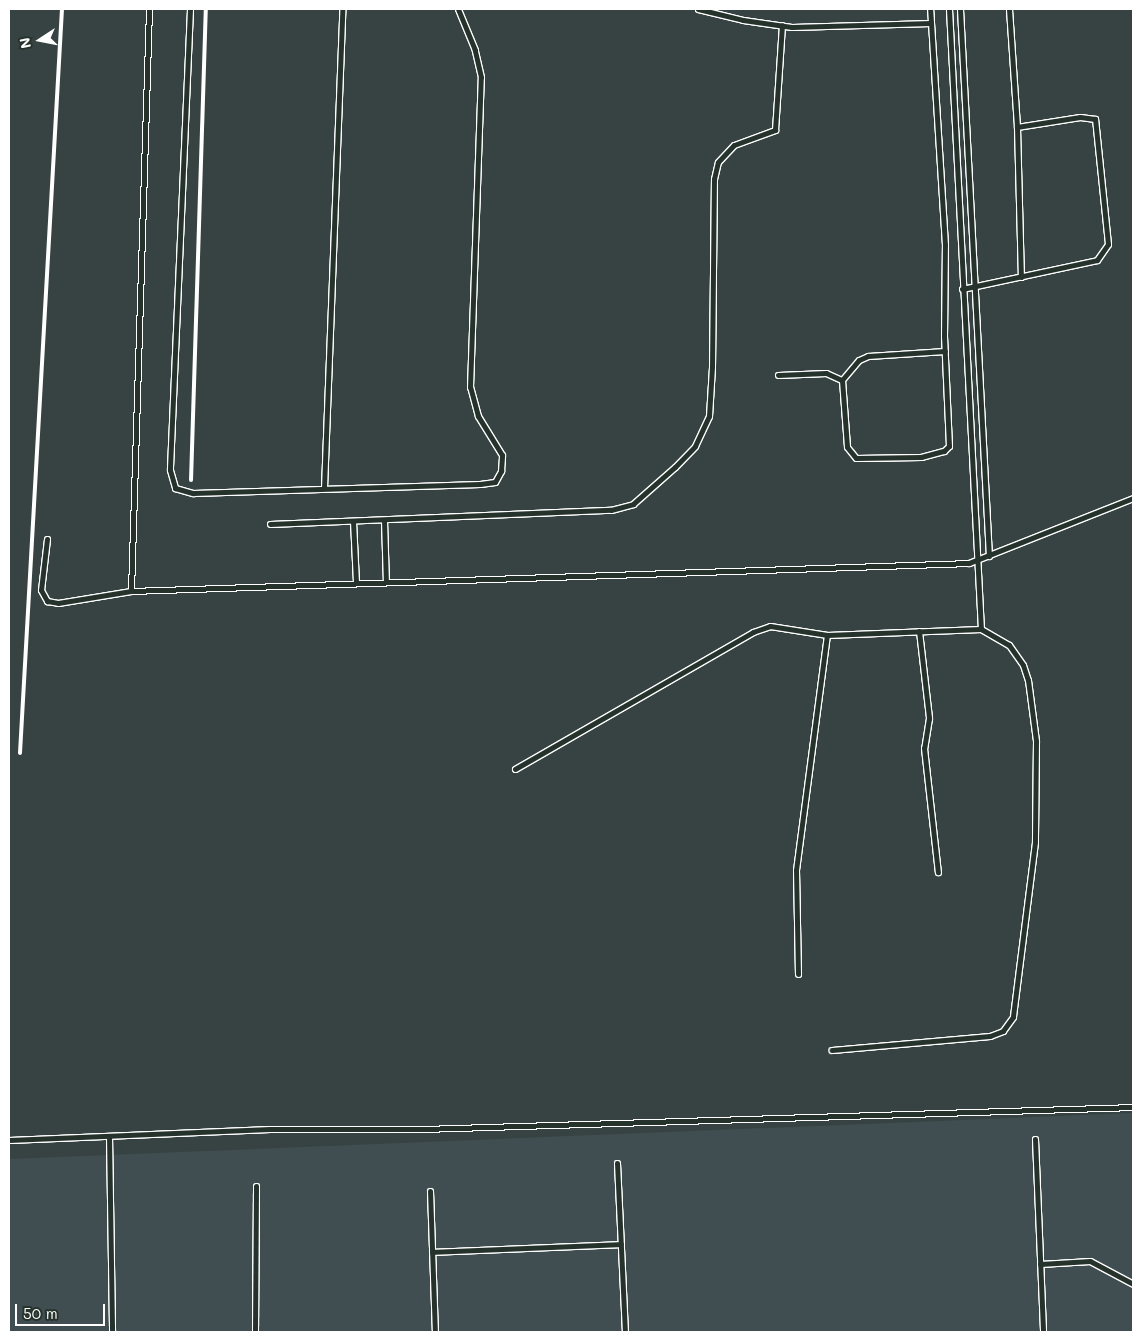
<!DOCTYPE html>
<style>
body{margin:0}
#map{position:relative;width:1142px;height:1341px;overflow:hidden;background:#364342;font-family:Mali,sans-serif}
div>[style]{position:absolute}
.built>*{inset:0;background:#414e51}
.roads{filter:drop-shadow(1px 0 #fff) drop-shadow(-1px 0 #fff) drop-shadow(0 1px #fff) drop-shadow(0 -1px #fff)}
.lane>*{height:5px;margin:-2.5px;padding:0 2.5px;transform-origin:2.5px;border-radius:2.5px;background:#26332d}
.rail>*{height:4px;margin:-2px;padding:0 2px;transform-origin:2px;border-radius:2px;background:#fff}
span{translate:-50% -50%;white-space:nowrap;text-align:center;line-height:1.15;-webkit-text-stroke:4px #26332d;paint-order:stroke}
.frame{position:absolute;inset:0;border:10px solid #fff;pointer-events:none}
.north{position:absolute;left:15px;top:15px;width:50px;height:50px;-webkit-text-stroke:4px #26332d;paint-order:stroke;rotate:259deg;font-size:14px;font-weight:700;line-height:20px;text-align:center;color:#fff}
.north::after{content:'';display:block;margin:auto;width:18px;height:22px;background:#fff;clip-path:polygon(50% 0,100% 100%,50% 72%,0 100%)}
.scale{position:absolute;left:15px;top:1304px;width:90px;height:22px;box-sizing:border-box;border:2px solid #fff;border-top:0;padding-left:6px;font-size:15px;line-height:18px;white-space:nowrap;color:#fff;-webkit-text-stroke:4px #26332d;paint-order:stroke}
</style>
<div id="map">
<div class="built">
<i style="clip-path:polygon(1133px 1113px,1133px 1332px,9px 1332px,9px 1159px)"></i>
</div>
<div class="roads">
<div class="lane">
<i style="left:190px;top:9px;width:461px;rotate:92.5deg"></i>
<i style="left:170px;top:470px;width:19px;rotate:74deg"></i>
<i style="left:175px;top:488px;width:19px;rotate:16deg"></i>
<i style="left:193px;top:493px;width:287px;rotate:-1.8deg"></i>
<i style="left:480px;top:484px;width:15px;rotate:-8deg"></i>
<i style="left:495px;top:482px;width:13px;rotate:-61deg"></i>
<i style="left:501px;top:471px;width:16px;rotate:-86deg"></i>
<i style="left:502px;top:455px;width:46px;rotate:-121.6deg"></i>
<i style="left:478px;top:416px;width:30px;rotate:-105deg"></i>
<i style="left:470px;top:387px;width:310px;rotate:-88deg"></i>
<i style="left:481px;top:77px;width:28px;rotate:-103deg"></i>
<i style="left:475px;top:50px;width:44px;rotate:-112.5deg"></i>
<i style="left:698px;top:9px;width:46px;rotate:13.7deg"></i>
<i style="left:743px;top:20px;width:49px;rotate:8.1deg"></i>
<i style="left:792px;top:27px;width:139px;rotate:-1.6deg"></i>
<i style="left:949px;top:9px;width:621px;rotate:87.05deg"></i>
<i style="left:960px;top:9px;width:548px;rotate:86.97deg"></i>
<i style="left:1009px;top:9px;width:118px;rotate:86.1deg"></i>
<i style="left:1017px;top:127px;width:150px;rotate:88.5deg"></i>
<i style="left:962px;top:289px;width:138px;rotate:-12.1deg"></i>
<i style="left:1097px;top:260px;width:19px;rotate:-55deg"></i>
<i style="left:1108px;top:244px;width:126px;rotate:-95.9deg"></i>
<i style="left:1095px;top:119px;width:15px;rotate:-172deg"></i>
<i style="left:1080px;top:117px;width:64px;rotate:171deg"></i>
<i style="left:778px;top:375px;width:48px;rotate:-2.4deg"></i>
<i style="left:826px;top:373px;width:17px;rotate:24deg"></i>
<i style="left:842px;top:380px;width:67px;rotate:85.7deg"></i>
<i style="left:847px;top:447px;width:14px;rotate:51deg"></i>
<i style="left:856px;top:458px;width:65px;rotate:-0.9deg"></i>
<i style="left:921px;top:457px;width:24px;rotate:-15deg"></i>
<i style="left:944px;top:451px;width:7px;rotate:-45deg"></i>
<i style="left:949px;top:446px;width:110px;rotate:-92.6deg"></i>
<i style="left:944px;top:336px;width:91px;rotate:-89.4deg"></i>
<i style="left:945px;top:245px;width:236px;rotate:-93.6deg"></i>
<i style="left:842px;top:380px;width:26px;rotate:-50deg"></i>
<i style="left:859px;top:360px;width:10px;rotate:-24deg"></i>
<i style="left:868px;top:356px;width:77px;rotate:-3.7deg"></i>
<i style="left:324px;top:488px;width:479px;rotate:-87.8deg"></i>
<i style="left:384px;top:520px;width:62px;rotate:88.2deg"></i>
<i style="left:353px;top:521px;width:62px;rotate:87.2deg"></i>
<i style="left:270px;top:524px;width:341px;rotate:-2.4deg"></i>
<i style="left:611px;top:510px;width:23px;rotate:-15deg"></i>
<i style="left:633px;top:504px;width:56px;rotate:-41.4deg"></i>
<i style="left:675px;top:467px;width:29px;rotate:-46deg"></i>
<i style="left:695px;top:446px;width:33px;rotate:-65deg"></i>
<i style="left:709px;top:416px;width:49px;rotate:-86.5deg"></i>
<i style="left:712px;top:367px;width:188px;rotate:-89.4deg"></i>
<i style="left:714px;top:179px;width:17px;rotate:-77deg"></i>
<i style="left:718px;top:162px;width:23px;rotate:-47deg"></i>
<i style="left:734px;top:145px;width:44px;rotate:-20.1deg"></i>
<i style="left:775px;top:130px;width:105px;rotate:-86.2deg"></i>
<i style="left:47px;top:539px;width:51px;rotate:96.7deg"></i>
<i style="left:41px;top:590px;width:13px;rotate:61deg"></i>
<i style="left:47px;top:601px;width:11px;rotate:10deg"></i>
<i style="left:58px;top:603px;width:74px;rotate:-9.3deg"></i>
<i style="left:131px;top:591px;width:838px;rotate:-1.91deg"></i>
<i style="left:969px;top:563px;width:176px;rotate:-21.6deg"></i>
<i style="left:131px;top:591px;width:582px;rotate:-88.23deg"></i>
<i style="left:919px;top:631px;width:88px;rotate:83.4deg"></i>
<i style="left:929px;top:718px;width:30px;rotate:99deg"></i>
<i style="left:924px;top:748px;width:125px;rotate:83.6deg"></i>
<i style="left:515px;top:769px;width:275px;rotate:-29.9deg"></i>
<i style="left:753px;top:632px;width:18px;rotate:-19deg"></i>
<i style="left:770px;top:626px;width:58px;rotate:9deg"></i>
<i style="left:827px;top:635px;width:154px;rotate:-2.2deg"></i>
<i style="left:981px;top:629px;width:32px;rotate:30deg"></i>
<i style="left:1009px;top:645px;width:24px;rotate:55deg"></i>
<i style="left:1023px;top:665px;width:16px;rotate:72deg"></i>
<i style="left:1028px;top:680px;width:62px;rotate:82.5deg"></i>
<i style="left:1036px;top:741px;width:101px;rotate:90.6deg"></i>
<i style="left:1035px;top:842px;width:176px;rotate:97.2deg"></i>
<i style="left:1013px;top:1017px;width:17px;rotate:126deg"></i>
<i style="left:1003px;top:1031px;width:14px;rotate:159deg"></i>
<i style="left:990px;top:1036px;width:159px;rotate:174.9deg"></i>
<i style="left:798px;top:974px;width:104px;rotate:-91.1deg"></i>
<i style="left:796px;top:870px;width:237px;rotate:-82.5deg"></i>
<i style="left:109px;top:1136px;width:196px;rotate:89.1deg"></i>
<i style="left:1035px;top:1139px;width:193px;rotate:87.6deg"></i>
<i style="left:9px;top:1140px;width:261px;rotate:-2.4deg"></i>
<i style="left:270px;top:1129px;width:153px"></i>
<i style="left:423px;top:1129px;width:710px;rotate:-1.77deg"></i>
<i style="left:617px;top:1163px;width:169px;rotate:87.3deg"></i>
<i style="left:430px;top:1191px;width:141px;rotate:88deg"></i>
<i style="left:432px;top:1252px;width:189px;rotate:-2.4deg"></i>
<i style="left:1040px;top:1264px;width:50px;rotate:-3.4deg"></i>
<i style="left:1090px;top:1261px;width:49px;rotate:28.1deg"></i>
<i style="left:255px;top:1332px;width:146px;rotate:-89.6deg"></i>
</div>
</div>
<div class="rail">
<i style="left:191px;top:480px;width:471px;rotate:-88.2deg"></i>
<i style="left:20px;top:753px;width:745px;rotate:-86.77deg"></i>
</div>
<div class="frame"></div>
<div class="north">N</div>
<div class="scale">50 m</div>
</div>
